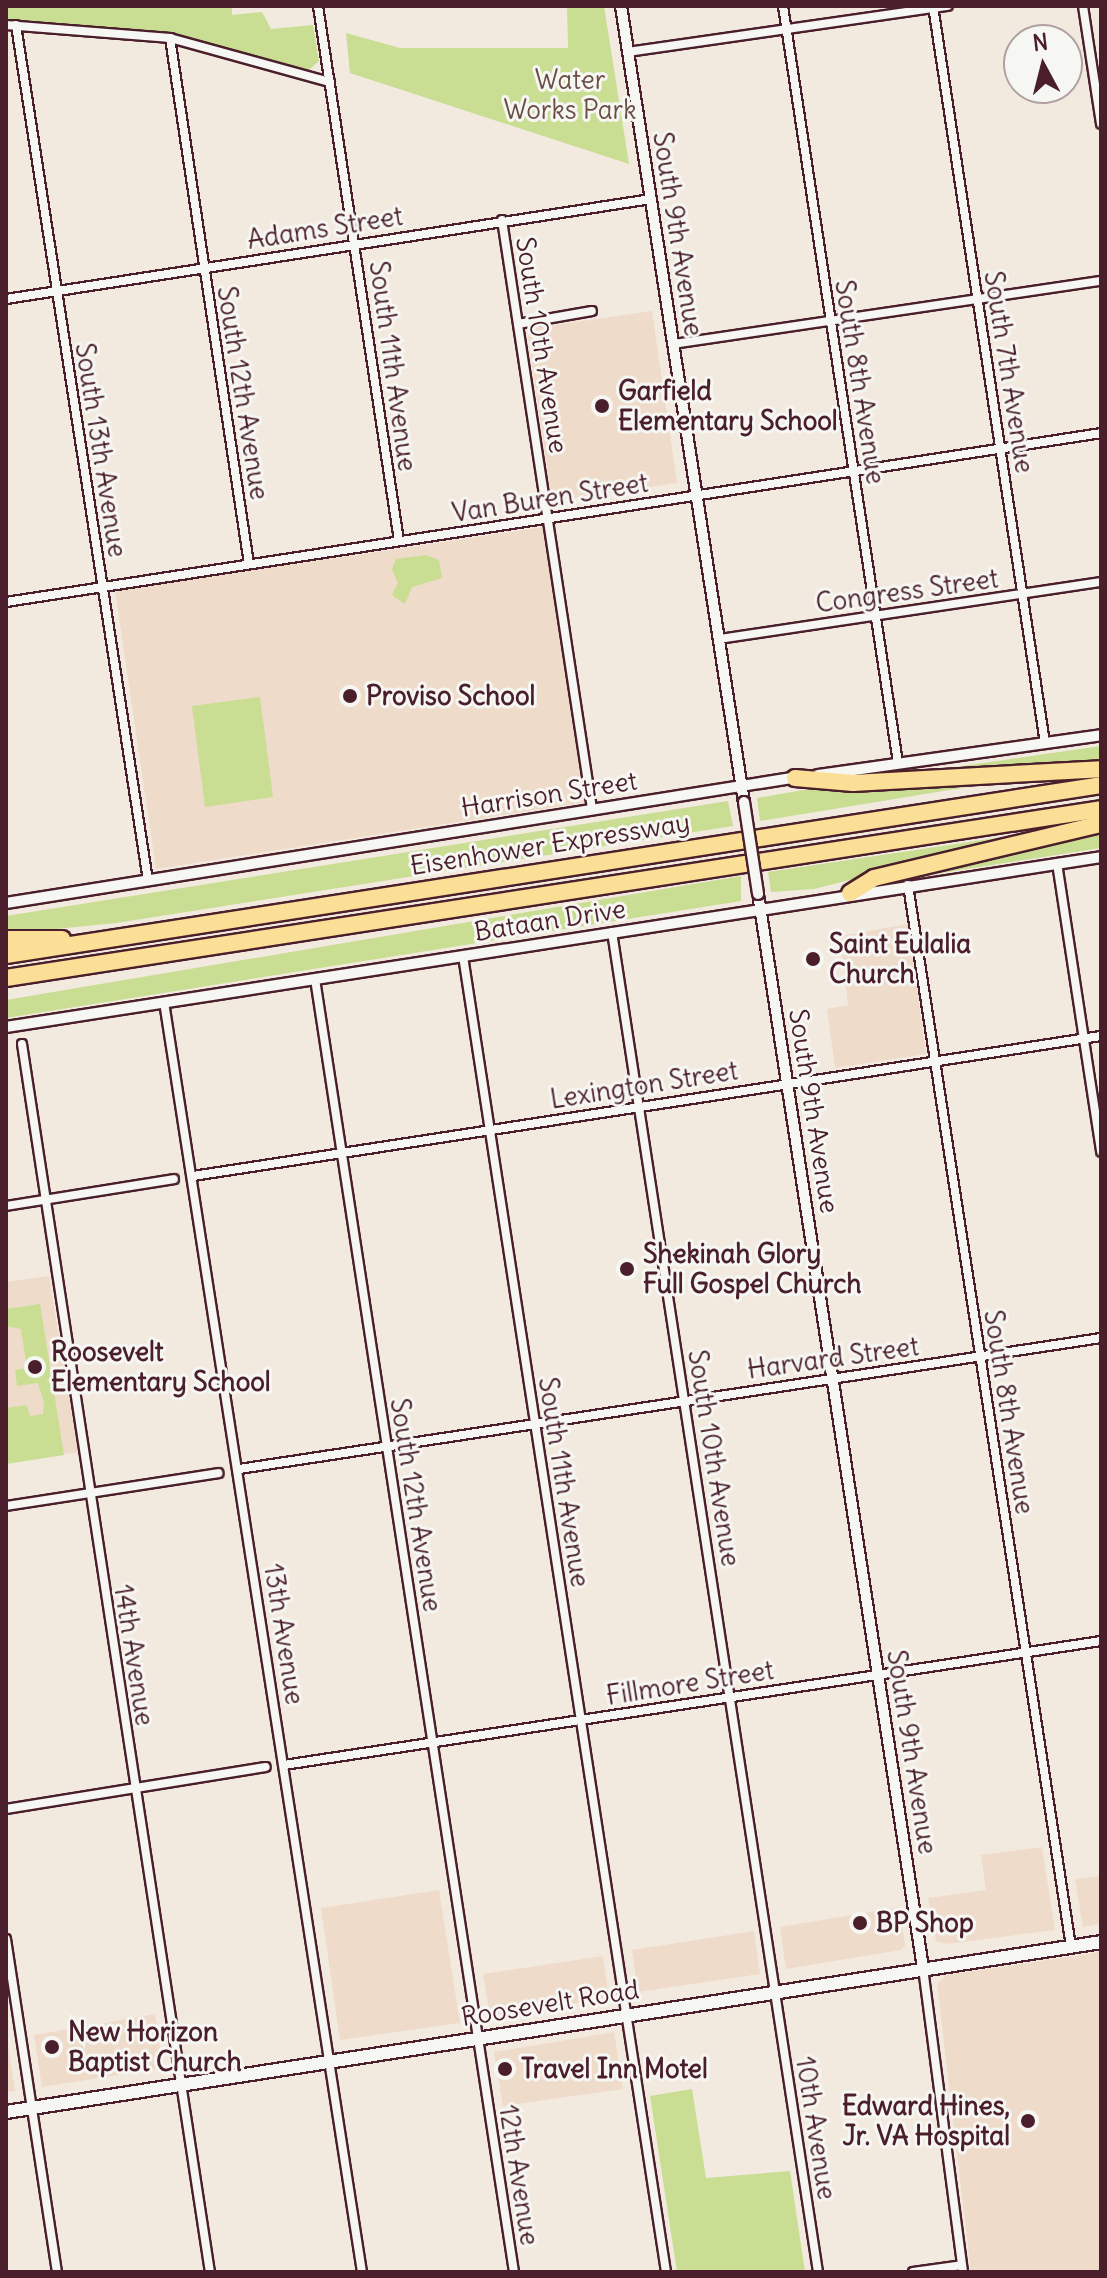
<!DOCTYPE html>
<style>
body{margin:0}
#map{position:relative;width:1107px;height:2278px;overflow:hidden;background:#f3eadf;font-family:Delius,sans-serif}
div>[style]{position:absolute}
.built>*{inset:0;background:#efdbc9}
.green>*{inset:0;background:#c9dd93}
.roads{filter:drop-shadow(2px 0 #4a1f2b) drop-shadow(-2px 0 #4a1f2b) drop-shadow(0 2px #4a1f2b) drop-shadow(0 -2px #4a1f2b)}
.minor>*{height:8px;margin:-4px;padding:0 4px;transform-origin:4px;border-radius:4px;background:#f6f6f2}
.tertiary>*{height:10px;margin:-5px;padding:0 5px;transform-origin:5px;border-radius:5px;background:#f6f6f2}
.secondary>*{height:12px;margin:-6px;padding:0 6px;transform-origin:6px;border-radius:6px;background:#f6f6f2}
.motorway>*{height:16px;margin:-8px;padding:0 8px;transform-origin:8px;border-radius:8px;background:#fbdf96}
.bridges{filter:drop-shadow(2px 0 #4a1f2b) drop-shadow(-2px 0 #4a1f2b) drop-shadow(0 2px #4a1f2b) drop-shadow(0 -2px #4a1f2b)}
.tertiary-bridge>*{height:10px;margin:-5px;padding:0 5px;transform-origin:5px;border-radius:5px;background:#f6f6f2}
.dots>*{width:22px;height:22px;translate:-50% -50%;box-sizing:border-box;border:4px solid #f6f6f2;border-radius:50%}
span{translate:-50% -50%;white-space:nowrap;text-align:center;line-height:1.15;-webkit-text-stroke:6px #f6f6f2;paint-order:stroke}
.park-label{font-size:26px;color:#6a4e45}
.street-label{font-size:26px;color:#4a1f2b}
.poi-label{font-size:26px;color:#4a1f2b;font-weight:700}
.left{translate:0 -50%;text-align:left}
.right{translate:-100% -50%;text-align:right}
.frame{position:absolute;inset:0;border:8px solid #4a1f2b;pointer-events:none}
.north{position:absolute;left:1003px;top:24px;width:80px;height:80px;box-sizing:border-box;background:#f6f6f2;border:2px solid #b1a0a2;border-radius:50%;rotate:353deg;font-size:22px;font-weight:700;line-height:32px;text-align:center;color:#4a1f2b}
.north::after{content:'';display:block;margin:auto;width:28px;height:36px;background:#4a1f2b;clip-path:polygon(50% 0,100% 100%,50% 72%,0 100%)}
</style>
<div id="map">
<div class="built">
<i style="clip-path:polygon(652px 311px,677px 483px,552px 501px,527px 329px)"></i>
<i style="clip-path:polygon(544px 527px,586px 802px,156px 869px,115px 591px)"></i>
<i style="clip-path:polygon(908px 924px,926px 1054px,835px 1068px,827px 1009px,848px 1005px,840px 936px)"></i>
<i style="clip-path:polygon(49px 1276px,78px 1452px,6px 1464px,6px 1282px)"></i>
<i style="clip-path:polygon(1042px 1847px,1055px 1930px,948px 1944px,936px 1941px,928px 1898px,986px 1890px,981px 1855px)"></i>
<i style="clip-path:polygon(1101px 1876px,1101px 1924px,1083px 1927px,1075px 1879px)"></i>
<i style="clip-path:polygon(439px 1890px,460px 2023px,340px 2040px,321px 1908px)"></i>
<i style="clip-path:polygon(900px 1907px,905px 1946px,901px 1950px,786px 1969px,780px 1927px)"></i>
<i style="clip-path:polygon(754px 1931px,760px 1974px,638px 1992px,632px 1950px)"></i>
<i style="clip-path:polygon(1101px 1952px,1101px 2272px,971px 2272px,937px 1984px,947px 1975px)"></i>
<i style="clip-path:polygon(603px 1956px,609px 1999px,490px 2015px,483px 1974px)"></i>
<i style="clip-path:polygon(155px 2014px,163px 2068px,42px 2087px,34px 2035px)"></i>
<i style="clip-path:polygon(614px 2032px,623px 2089px,503px 2106px,494px 2052px)"></i>
<i style="clip-path:polygon(7px 2038px,15px 2091px,6px 2092px,6px 2039px)"></i>
</div>
<div class="green">
<i style="clip-path:polygon(6px 6px,232px 6px,232px 15px,262px 12px,271px 29px,313px 25px,319px 61px,309px 70px,164px 32px,6px 20px)"></i>
<i style="clip-path:polygon(567px 6px,604px 6px,629px 164px,350px 73px,346px 33px,400px 48px,568px 48px)"></i>
<i style="clip-path:polygon(426px 555px,439px 560px,442px 578px,412px 587px,405px 604px,392px 595px,398px 583px,392px 569px,396px 559px)"></i>
<i style="clip-path:polygon(260px 697px,273px 797px,205px 807px,192px 706px)"></i>
<i style="clip-path:polygon(1101px 746px,1101px 764px,862px 778px,907px 774px)"></i>
<i style="clip-path:polygon(1022px 778px,760px 821px,757px 798px,809px 789px)"></i>
<i style="clip-path:polygon(728px 801px,733px 826px,116px 923px,6px 934px,6px 916px)"></i>
<i style="clip-path:polygon(1101px 830px,1101px 848px,877px 883px,901px 876px)"></i>
<i style="clip-path:polygon(1044px 831px,814px 889px,771px 892px,768px 872px)"></i>
<i style="clip-path:polygon(741px 876px,741px 901px,6px 1018px,6px 1000px)"></i>
<i style="clip-path:polygon(40px 1304px,64px 1455px,6px 1464px,6px 1408px,27px 1405px,30px 1416px,43px 1414px,44px 1403px,38px 1383px,17px 1386px,15px 1370px,27px 1368px,21px 1329px,6px 1326px,6px 1309px)"></i>
<i style="clip-path:polygon(692px 2089px,706px 2178px,790px 2171px,805px 2272px,677px 2272px,650px 2096px)"></i>
</div>
<div class="roads">
<div class="minor">
<i style="left:318px;top:6px;width:541px;rotate:81.39deg"></i>
<i style="left:783px;top:6px;width:766px;rotate:81.36deg"></i>
<i style="left:933px;top:6px;width:745px;rotate:81.36deg"></i>
<i style="left:1083px;top:6px;width:119px;rotate:81.3deg"></i>
<i style="left:6px;top:25px;width:165px;rotate:4.5deg"></i>
<i style="left:170px;top:38px;width:166px;rotate:15.4deg"></i>
<i style="left:16px;top:25px;width:866px;rotate:81.23deg"></i>
<i style="left:170px;top:38px;width:532px;rotate:81.46deg"></i>
<i style="left:628px;top:52px;width:323px;rotate:-8.2deg"></i>
<i style="left:502px;top:220px;width:596px;rotate:81.31deg"></i>
<i style="left:6px;top:299px;width:653px;rotate:-8.81deg"></i>
<i style="left:518px;top:324px;width:75px;rotate:-10deg"></i>
<i style="left:673px;top:344px;width:433px;rotate:-8.4deg"></i>
<i style="left:6px;top:602px;width:1108px;rotate:-8.77deg"></i>
<i style="left:719px;top:639px;width:386px;rotate:-8.5deg"></i>
<i style="left:1057px;top:863px;width:292px;rotate:81.3deg"></i>
<i style="left:908px;top:885px;width:1073px;rotate:81.27deg"></i>
<i style="left:612px;top:932px;width:1356px;rotate:81.26deg"></i>
<i style="left:463px;top:956px;width:1332px;rotate:81.23deg"></i>
<i style="left:315px;top:979px;width:1308px;rotate:81.25deg"></i>
<i style="left:164px;top:1002px;width:1285px;rotate:81.14deg"></i>
<i style="left:22px;top:1044px;width:1242px;rotate:81.3deg"></i>
<i style="left:193px;top:1176px;width:919px;rotate:-8.77deg"></i>
<i style="left:6px;top:1206px;width:170px;rotate:-9.1deg"></i>
<i style="left:239px;top:1469px;width:872px;rotate:-8.64deg"></i>
<i style="left:6px;top:1506px;width:215px;rotate:-8.8deg"></i>
<i style="left:284px;top:1765px;width:826px;rotate:-8.63deg"></i>
<i style="left:6px;top:1809px;width:263px;rotate:-9.2deg"></i>
<i style="left:6px;top:1939px;width:337px;rotate:81.3deg"></i>
<i style="left:923px;top:1968px;width:307px;rotate:82.5deg"></i>
<i style="left:913px;top:2272px;width:49px;rotate:-8.1deg"></i>
</div>
<div class="tertiary">
<i style="left:621px;top:6px;width:805px;rotate:81.22deg"></i>
<i style="left:818px;top:775px;width:286px;rotate:-8deg"></i>
<i style="left:759px;top:900px;width:1081px;rotate:81.27deg"></i>
<i style="left:6px;top:903px;width:802px;rotate:-9.04deg"></i>
<i style="left:6px;top:1027px;width:1108px;rotate:-8.82deg"></i>
</div>
<div class="secondary">
<i style="left:6px;top:2112px;width:1108px;rotate:-8.82deg"></i>
</div>
<div class="motorway">
<i style="left:795px;top:778px;width:58px;rotate:4.9deg"></i>
<i style="left:853px;top:783px;width:248px;rotate:-3.2deg"></i>
<i style="left:850px;top:893px;width:28px;rotate:-32deg"></i>
<i style="left:874px;top:878px;width:233px;rotate:-13.4deg"></i>
<i style="left:6px;top:939px;width:56px"></i>
<i style="left:6px;top:955px;width:1108px;rotate:-8.82deg"></i>
<i style="left:6px;top:978px;width:1108px;rotate:-8.77deg"></i>
</div>
</div>
<div class="bridges">
<div class="tertiary-bridge">
<i style="left:744px;top:802px;width:93px;rotate:81.3deg"></i>
</div>
</div>
<div class="dots">
<i style="left:602px;top:406px;background:#4a1f2b"></i>
<i style="left:350px;top:696px;background:#4a1f2b"></i>
<i style="left:813px;top:959px;background:#4a1f2b"></i>
<i style="left:627px;top:1269px;background:#4a1f2b"></i>
<i style="left:35px;top:1367px;background:#4a1f2b"></i>
<i style="left:860px;top:1923px;background:#4a1f2b"></i>
<i style="left:52px;top:2047px;background:#4a1f2b"></i>
<i style="left:505px;top:2069px;background:#4a1f2b"></i>
<i style="left:1028px;top:2121px;background:#4a1f2b"></i>
</div>
<div class="park-label">
<span style="left:570px;top:95px">Water<br>Works Park</span>
</div>
<div class="street-label">
<span style="left:325px;top:228px;rotate:-9deg">Adams Street</span>
<span style="left:678px;top:234px;rotate:81deg">South 9th Avenue</span>
<span style="left:542px;top:345px;rotate:81deg">South 10th Avenue</span>
<span style="left:393px;top:366px;rotate:82deg">South 11th Avenue</span>
<span style="left:1009px;top:372px;rotate:81deg">South 7th Avenue</span>
<span style="left:860px;top:382px;rotate:81deg">South 8th Avenue</span>
<span style="left:243px;top:393px;rotate:81deg">South 12th Avenue</span>
<span style="left:101px;top:450px;rotate:81deg">South 13th Avenue</span>
<span style="left:550px;top:498px;rotate:-9deg">Van Buren Street</span>
<span style="left:907px;top:591px;rotate:-8deg">Congress Street</span>
<span style="left:549px;top:794px;rotate:-9deg">Harrison Street</span>
<span style="left:550px;top:844px;rotate:-9deg">Eisenhower Expressway</span>
<span style="left:550px;top:920px;rotate:-9deg">Bataan Drive</span>
<span style="left:644px;top:1085px;rotate:-9deg">Lexington Street</span>
<span style="left:814px;top:1111px;rotate:81deg">South 9th Avenue</span>
<span style="left:833px;top:1358px;rotate:-8deg">Harvard Street</span>
<span style="left:1009px;top:1412px;rotate:81deg">South 8th Avenue</span>
<span style="left:714px;top:1458px;rotate:81deg">South 10th Avenue</span>
<span style="left:564px;top:1482px;rotate:81deg">South 11th Avenue</span>
<span style="left:416px;top:1505px;rotate:81deg">South 12th Avenue</span>
<span style="left:284px;top:1634px;rotate:81deg">13th Avenue</span>
<span style="left:134px;top:1655px;rotate:81deg">14th Avenue</span>
<span style="left:690px;top:1683px;rotate:-9deg">Fillmore Street</span>
<span style="left:912px;top:1752px;rotate:81deg">South 9th Avenue</span>
<span style="left:550px;top:2003px;rotate:-9deg">Roosevelt Road</span>
<span style="left:816px;top:2128px;rotate:81deg">10th Avenue</span>
<span style="left:519px;top:2175px;rotate:81deg">12th Avenue</span>
</div>
<div class="poi-label">
<span class="left" style="left:618px;top:406px">Garfield<br>Elementary School</span>
<span class="left" style="left:366px;top:696px">Proviso School</span>
<span class="left" style="left:829px;top:959px">Saint Eulalia<br>Church</span>
<span class="left" style="left:643px;top:1269px">Shekinah Glory<br>Full Gospel Church</span>
<span class="left" style="left:51px;top:1367px">Roosevelt<br>Elementary School</span>
<span class="left" style="left:876px;top:1923px">BP Shop</span>
<span class="left" style="left:68px;top:2047px">New Horizon<br>Baptist Church</span>
<span class="left" style="left:521px;top:2069px">Travel Inn Motel</span>
<span class="right" style="left:1010px;top:2121px">Edward Hines,<br>Jr. VA Hospital</span>
</div>
<div class="frame"></div>
<div class="north">N</div>
</div>
